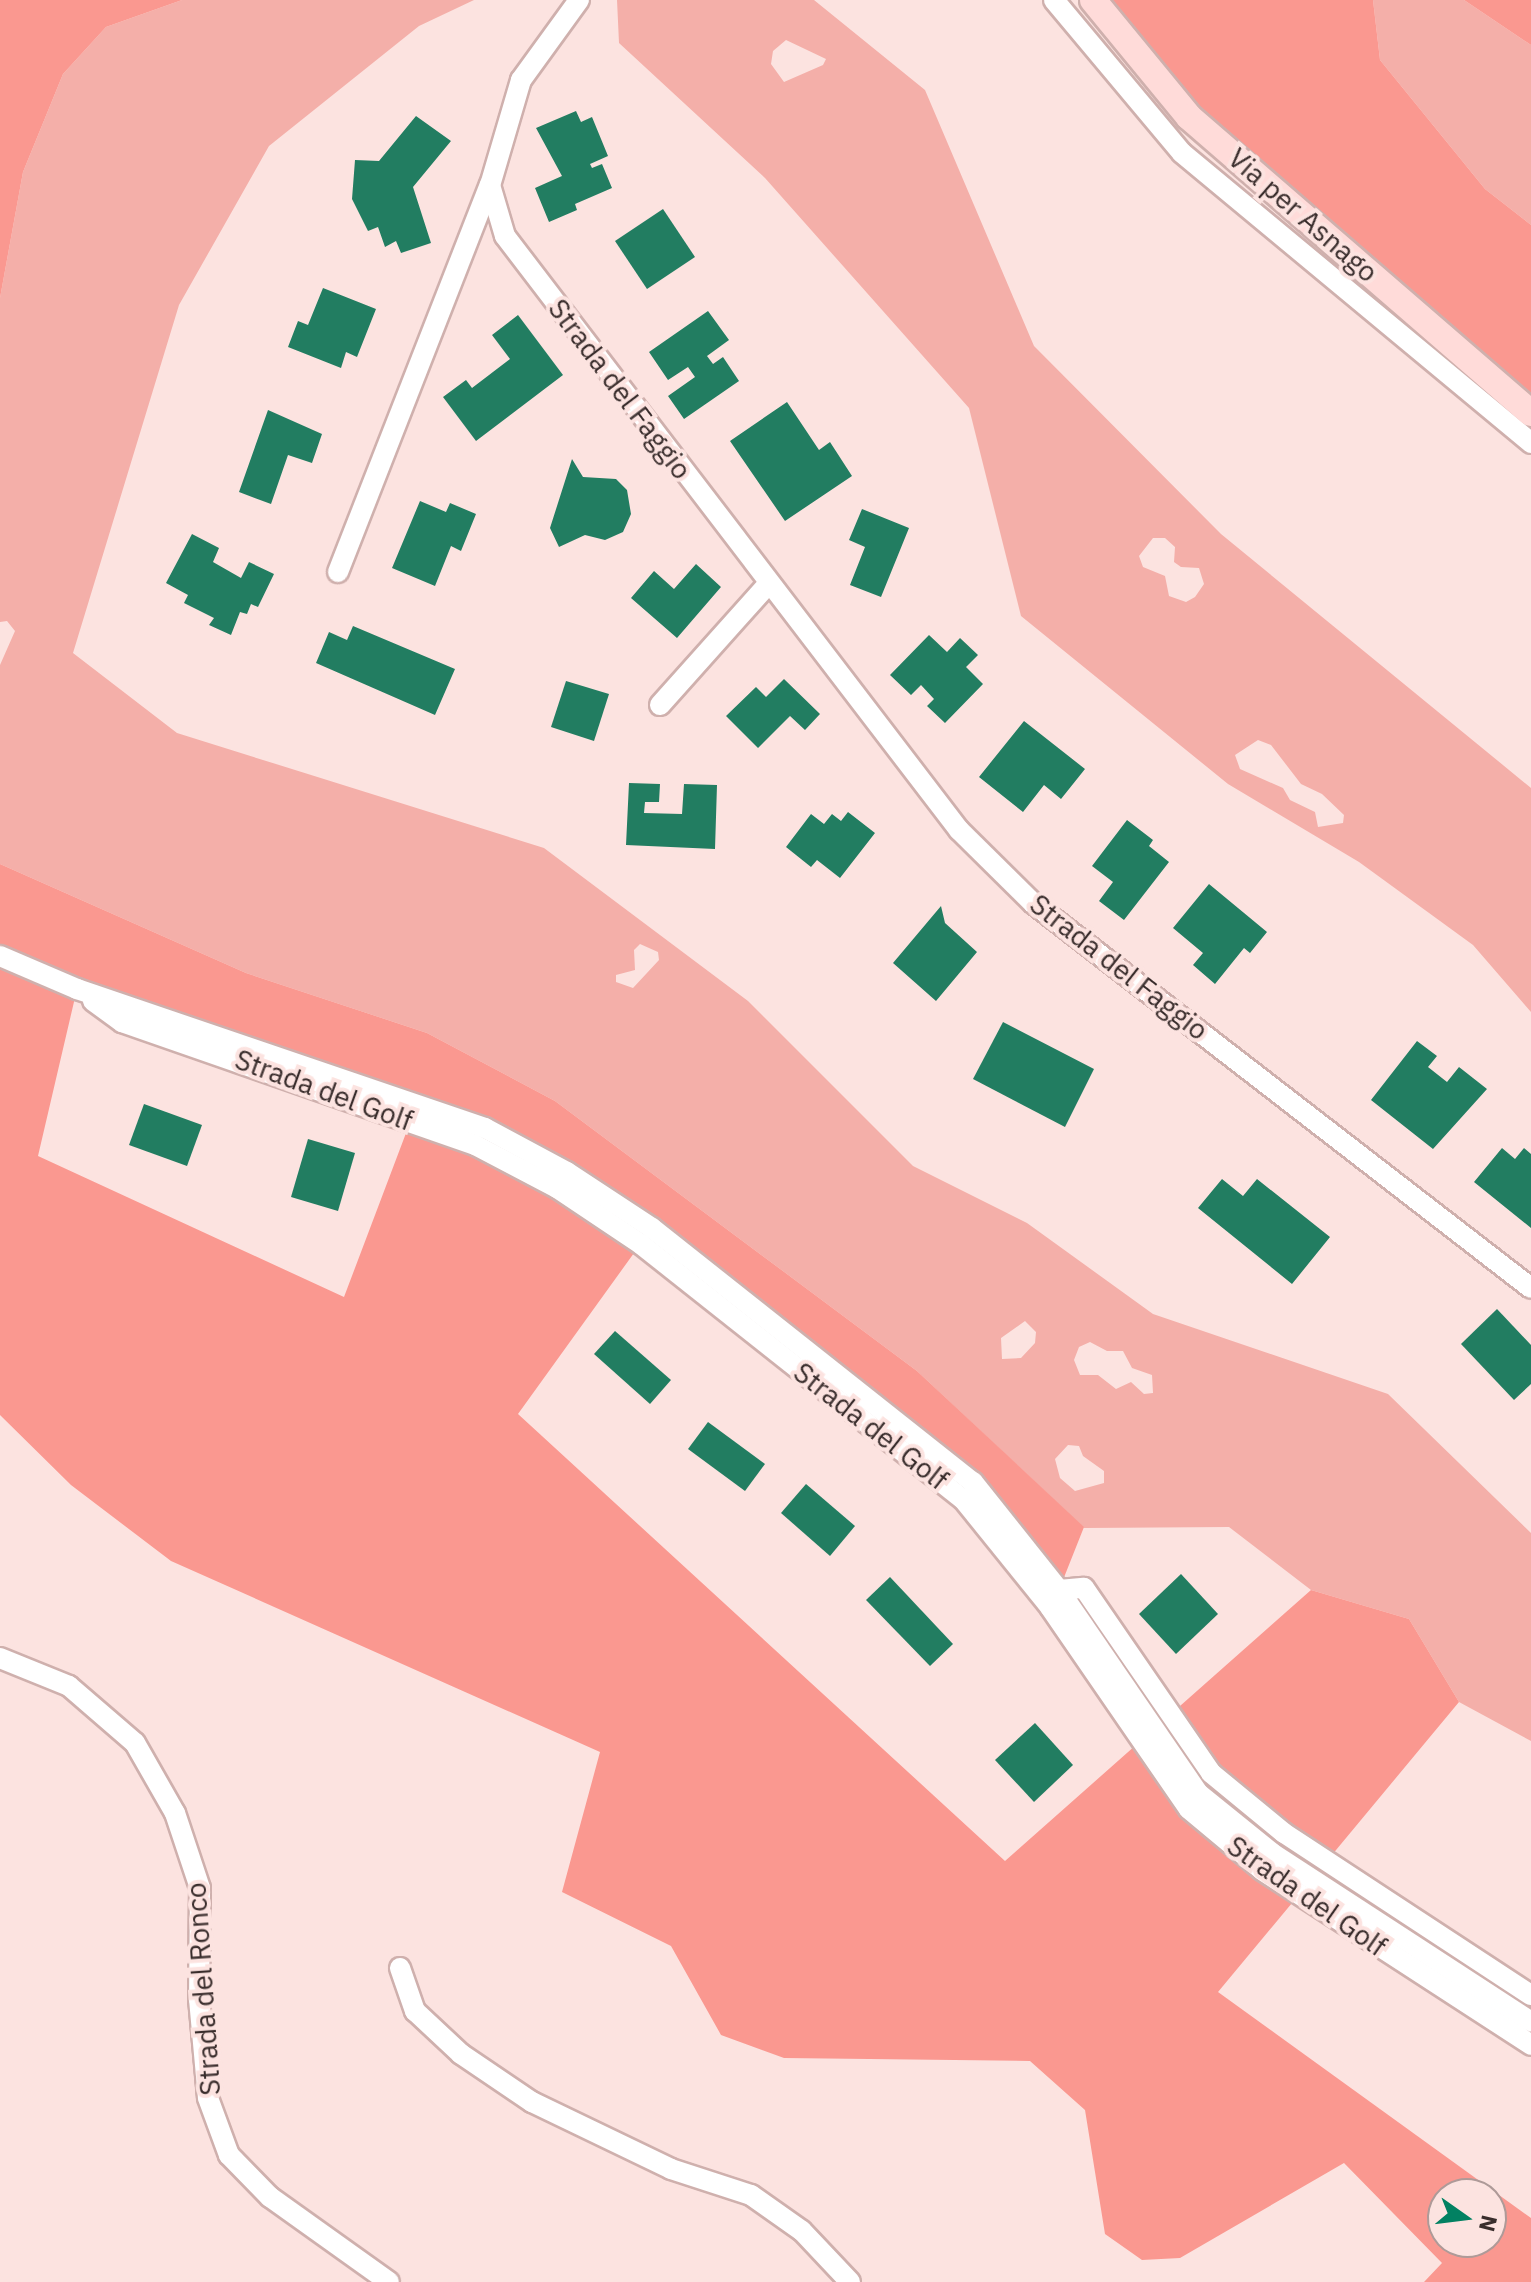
<!DOCTYPE html>
<style>
body{margin:0}
#map{position:relative;width:1531px;height:2282px;overflow:hidden;background:#fce3e0;font-family:"IBM Plex Sans",sans-serif}
div>[style]{position:absolute}
.green>*{inset:0;background:#f4afa9}
.forest>*{inset:0;background:#fa9890}
.building>*{inset:0;background:#227d61}
.roads{filter:drop-shadow(2px 0 #cfb0ad) drop-shadow(-2px 0 #cfb0ad) drop-shadow(0 2px #cfb0ad) drop-shadow(0 -2px #cfb0ad)}
.street>*{height:20px;margin:-10px;padding:0 10px;transform-origin:10px;border-radius:10px;background:#fff}
.secondary>*{height:26px;margin:-13px;padding:0 13px;transform-origin:13px;border-radius:13px;background:#ffdbd9}
span{translate:-50% -50%;white-space:nowrap;text-align:center;line-height:1.15;-webkit-text-stroke:8px #fce3e0;paint-order:stroke}
.street-label{font-size:28px;color:#392d2c}
.north{position:absolute;left:1427px;top:2178px;width:80px;height:80px;box-sizing:border-box;background:#fce3e0;border:2px solid #ae9a98;border-radius:50%;rotate:104deg;font-size:22px;font-weight:700;line-height:32px;text-align:center;color:#392d2c}
.north::after{content:'';display:block;margin:auto;width:28px;height:36px;background:#028162;clip-path:polygon(50% 0,100% 100%,50% 72%,0 100%)}
</style>
<div id="map">
<div class="green">
<i style="clip-path:polygon(evenodd,182px 0,474px 0,419px 26px,269px 146px,179px 305px,73px 653px,177px 733px,544px 848px,748px 1001px,913px 1166px,1027px 1223px,1153px 1314px,1388px 1394px,1531px 1533px,1531px 1741px,1459px 1702px,1409px 1619px,1311px 1590px,1229px 1527px,1084px 1528px,917px 1371px,555px 1101px,427px 1033px,246px 973px,0 864px,0 665px,15px 631px,7px 621px,0 622px,0 298px,23px 172px,63px 74px,106px 27px,182px 0,640px 944px,658px 952px,659px 960px,633px 988px,616px 982px,616px 975px,635px 970px,634px 950px,640px 944px,182px 0,1025px 1321px,1036px 1332px,1035px 1343px,1021px 1358px,1002px 1359px,1001px 1338px,1025px 1321px,182px 0,1090px 1342px,1107px 1351px,1123px 1351px,1132px 1368px,1152px 1375px,1153px 1393px,1144px 1394px,1131px 1382px,1116px 1389px,1098px 1375px,1080px 1375px,1074px 1360px,1079px 1347px,1090px 1342px,182px 0,1068px 1445px,1079px 1446px,1083px 1456px,1104px 1471px,1104px 1483px,1075px 1491px,1060px 1478px,1055px 1459px,1068px 1445px)"></i>
<i style="clip-path:polygon(evenodd,617px 0,814px 0,925px 90px,1034px 346px,1221px 534px,1531px 788px,1531px 1012px,1473px 945px,1359px 862px,1228px 784px,1021px 616px,969px 408px,765px 178px,619px 43px,617px 0,786px 40px,826px 59px,823px 65px,784px 82px,771px 64px,773px 51px,786px 40px,617px 0,1153px 538px,1165px 538px,1175px 547px,1174px 562px,1181px 567px,1199px 568px,1204px 584px,1195px 597px,1186px 602px,1169px 596px,1165px 576px,1143px 567px,1139px 556px,1153px 538px,617px 0,1258px 740px,1271px 745px,1301px 784px,1322px 794px,1344px 815px,1343px 823px,1318px 827px,1315px 812px,1290px 800px,1283px 788px,1240px 769px,1235px 755px,1258px 740px)"></i>
<i style="clip-path:polygon(1373px 0,1464px 0,1531px 45px,1531px 225px,1485px 189px,1380px 60px)"></i>
</div>
<div class="forest">
<i style="clip-path:polygon(0 0,182px 0,106px 27px,63px 74px,23px 172px,0 298px)"></i>
<i style="clip-path:polygon(1089px 0,1373px 0,1380px 60px,1485px 189px,1531px 225px,1531px 413px,1189px 117px)"></i>
<i style="clip-path:polygon(1464px 0,1531px 0,1531px 45px)"></i>
<i style="clip-path:polygon(evenodd,0 864px,246px 973px,427px 1033px,555px 1101px,917px 1371px,1084px 1527px,1059px 1590px,652px 1228px,518px 1414px,1005px 1861px,1311px 1590px,1409px 1619px,1459px 1702px,1218px 1992px,1531px 2218px,1531px 2282px,1424px 2282px,1442px 2263px,1344px 2163px,1180px 2258px,1142px 2260px,1105px 2234px,1085px 2110px,1030px 2061px,784px 2058px,721px 2035px,671px 1946px,562px 1892px,600px 1752px,171px 1561px,71px 1485px,0 1415px,0 864px,77px 989px,417px 1104px,344px 1297px,38px 1156px,77px 989px,0 864px,1443px 2194px,1491px 2194px,1491px 2242px,1443px 2242px,1443px 2194px)"></i>
</div>
<div class="building">
<i style="clip-path:polygon(576px 111px,581px 122px,592px 117px,608px 156px,590px 164px,592px 168px,602px 164px,612px 188px,575px 204px,577px 210px,549px 222px,535px 188px,562px 176px,536px 128px)"></i>
<i style="clip-path:polygon(416px 116px,451px 141px,413px 187px,431px 243px,401px 253px,396px 241px,385px 247px,378px 227px,368px 231px,352px 199px,355px 160px,379px 161px)"></i>
<i style="clip-path:polygon(663px 209px,695px 257px,647px 289px,615px 241px)"></i>
<i style="clip-path:polygon(323px 288px,376px 309px,357px 357px,346px 352px,341px 368px,288px 347px,298px 321px,308px 325px)"></i>
<i style="clip-path:polygon(708px 311px,729px 340px,707px 356px,713px 364px,723px 357px,739px 381px,684px 419px,668px 396px,695px 377px,688px 367px,668px 380px,649px 352px)"></i>
<i style="clip-path:polygon(518px 315px,563px 375px,476px 441px,443px 397px,466px 380px,472px 388px,510px 359px,492px 335px)"></i>
<i style="clip-path:polygon(787px 402px,819px 450px,830px 442px,852px 476px,785px 521px,730px 441px)"></i>
<i style="clip-path:polygon(268px 410px,322px 434px,312px 463px,288px 455px,271px 504px,239px 492px)"></i>
<i style="clip-path:polygon(572px 459px,583px 477px,616px 479px,627px 490px,631px 514px,623px 532px,605px 540px,585px 535px,559px 547px,550px 528px)"></i>
<i style="clip-path:polygon(420px 501px,446px 512px,450px 503px,476px 514px,461px 551px,451px 546px,435px 586px,392px 568px)"></i>
<i style="clip-path:polygon(862px 509px,909px 528px,881px 597px,850px 585px,865px 547px,849px 540px)"></i>
<i style="clip-path:polygon(192px 534px,219px 548px,213px 562px,241px 578px,249px 562px,274px 574px,258px 607px,251px 604px,247px 614px,240px 612px,231px 635px,209px 625px,214px 618px,184px 603px,188px 595px,166px 583px)"></i>
<i style="clip-path:polygon(696px 564px,721px 587px,677px 638px,631px 598px,654px 571px,674px 589px)"></i>
<i style="clip-path:polygon(353px 626px,455px 669px,435px 715px,316px 663px,329px 632px,347px 640px)"></i>
<i style="clip-path:polygon(929px 635px,947px 652px,960px 638px,978px 655px,966px 667px,983px 684px,945px 723px,927px 706px,934px 699px,921px 685px,911px 695px,890px 675px)"></i>
<i style="clip-path:polygon(784px 679px,820px 714px,805px 730px,790px 716px,758px 748px,726px 716px,756px 687px,766px 697px)"></i>
<i style="clip-path:polygon(566px 681px,609px 694px,594px 741px,551px 727px)"></i>
<i style="clip-path:polygon(1024px 721px,1085px 769px,1061px 799px,1044px 785px,1023px 812px,979px 777px)"></i>
<i style="clip-path:polygon(629px 783px,660px 784px,659px 802px,645px 802px,644px 813px,682px 814px,684px 784px,717px 785px,715px 849px,626px 845px)"></i>
<i style="clip-path:polygon(848px 812px,875px 833px,840px 878px,817px 860px,811px 867px,786px 847px,811px 814px,824px 824px,832px 814px,841px 821px)"></i>
<i style="clip-path:polygon(1127px 820px,1153px 840px,1149px 846px,1169px 862px,1124px 920px,1099px 901px,1113px 882px,1092px 866px)"></i>
<i style="clip-path:polygon(1209px 884px,1267px 932px,1250px 953px,1244px 948px,1215px 984px,1193px 965px,1203px 953px,1173px 928px)"></i>
<i style="clip-path:polygon(941px 906px,945px 923px,977px 952px,936px 1001px,893px 963px)"></i>
<i style="clip-path:polygon(1003px 1022px,1094px 1069px,1065px 1127px,973px 1079px)"></i>
<i style="clip-path:polygon(1417px 1041px,1437px 1056px,1428px 1067px,1447px 1082px,1459px 1067px,1487px 1089px,1433px 1149px,1371px 1100px)"></i>
<i style="clip-path:polygon(144px 1104px,202px 1125px,187px 1166px,129px 1145px)"></i>
<i style="clip-path:polygon(308px 1139px,355px 1153px,338px 1211px,291px 1197px)"></i>
<i style="clip-path:polygon(1502px 1148px,1515px 1159px,1524px 1148px,1531px 1154px,1531px 1228px,1474px 1182px)"></i>
<i style="clip-path:polygon(1222px 1179px,1243px 1196px,1257px 1179px,1330px 1237px,1292px 1284px,1198px 1208px)"></i>
<i style="clip-path:polygon(1497px 1309px,1531px 1345px,1531px 1384px,1514px 1400px,1461px 1344px)"></i>
<i style="clip-path:polygon(615px 1331px,671px 1380px,650px 1404px,594px 1354px)"></i>
<i style="clip-path:polygon(708px 1422px,765px 1464px,745px 1491px,688px 1449px)"></i>
<i style="clip-path:polygon(806px 1484px,855px 1526px,830px 1556px,781px 1513px)"></i>
<i style="clip-path:polygon(1181px 1574px,1218px 1614px,1176px 1654px,1139px 1614px)"></i>
<i style="clip-path:polygon(890px 1577px,953px 1644px,930px 1666px,866px 1600px)"></i>
<i style="clip-path:polygon(1035px 1723px,1073px 1765px,1034px 1802px,995px 1760px)"></i>
</div>
<div class="roads">
<div class="street">
<i style="left:579px;top:0;width:99px;rotate:125.9deg"></i>
<i style="left:521px;top:80px;width:109px;rotate:106.4deg"></i>
<i style="left:490px;top:185px;width:53px;rotate:73.6deg"></i>
<i style="left:505px;top:236px;width:748px;rotate:52.61deg"></i>
<i style="left:959px;top:830px;width:104px;rotate:44.6deg"></i>
<i style="left:1033px;top:903px;width:629px;rotate:37.71deg"></i>
<i style="left:1054px;top:0;width:199px;rotate:50.1deg"></i>
<i style="left:1182px;top:153px;width:454px;rotate:39.7deg"></i>
<i style="left:338px;top:572px;width:416px;rotate:-68.6deg"></i>
<i style="left:660px;top:705px;width:162px;rotate:-48.2deg"></i>
<i style="left:0;top:956px;width:84px;rotate:23.2deg"></i>
<i style="left:77px;top:989px;width:431px;rotate:18.8deg"></i>
<i style="left:485px;top:1128px;width:93px;rotate:28.2deg"></i>
<i style="left:567px;top:1172px;width:102px;rotate:33.4deg"></i>
<i style="left:652px;top:1228px;width:409px;rotate:38.4deg"></i>
<i style="left:973px;top:1482px;width:138px;rotate:51.5deg"></i>
<i style="left:1059px;top:1590px;width:246px;rotate:55.6deg"></i>
<i style="left:1198px;top:1793px;width:95px;rotate:39deg"></i>
<i style="left:1272px;top:1853px;width:309px;rotate:33.1deg"></i>
<i style="left:93px;top:1001px;width:36px;rotate:36deg"></i>
<i style="left:122px;top:1022px;width:374px;rotate:19.2deg"></i>
<i style="left:475px;top:1145px;width:93px;rotate:27.7deg"></i>
<i style="left:557px;top:1188px;width:102px;rotate:33.8deg"></i>
<i style="left:642px;top:1245px;width:409px;rotate:38.4deg"></i>
<i style="left:963px;top:1499px;width:139px;rotate:51.1deg"></i>
<i style="left:1050px;top:1607px;width:245px;rotate:55.5deg"></i>
<i style="left:1189px;top:1809px;width:95px;rotate:39.9deg"></i>
<i style="left:1262px;top:1870px;width:321px;rotate:33deg"></i>
<i style="left:1059px;top:1590px;width:25px;rotate:-5deg"></i>
<i style="left:1084px;top:1588px;width:224px;rotate:55.5deg"></i>
<i style="left:1211px;top:1773px;width:94px;rotate:39.4deg"></i>
<i style="left:1284px;top:1833px;width:295px;rotate:33.3deg"></i>
<i style="left:0;top:1658px;width:74px;rotate:22.1deg"></i>
<i style="left:69px;top:1686px;width:87px;rotate:40.8deg"></i>
<i style="left:135px;top:1743px;width:81px;rotate:60.3deg"></i>
<i style="left:175px;top:1813px;width:79px;rotate:71.6deg"></i>
<i style="left:200px;top:1888px;width:111px;rotate:90.5deg"></i>
<i style="left:199px;top:1999px;width:99px;rotate:84.8deg"></i>
<i style="left:208px;top:2098px;width:61px;rotate:69.8deg"></i>
<i style="left:229px;top:2155px;width:59px;rotate:45.7deg"></i>
<i style="left:270px;top:2197px;width:146px;rotate:35.5deg"></i>
<i style="left:400px;top:1968px;width:46px;rotate:70.8deg"></i>
<i style="left:415px;top:2011px;width:63px;rotate:43.1deg"></i>
<i style="left:461px;top:2054px;width:86px;rotate:34.1deg"></i>
<i style="left:532px;top:2102px;width:154px;rotate:25.7deg"></i>
<i style="left:671px;top:2169px;width:84px;rotate:18deg"></i>
<i style="left:751px;top:2195px;width:62px;rotate:35.2deg"></i>
<i style="left:802px;top:2231px;width:70px;rotate:46.7deg"></i>
</div>
<div class="secondary">
<i style="left:1093px;top:0;width:151px;rotate:50.6deg"></i>
<i style="left:1189px;top:117px;width:452px;rotate:40.9deg"></i>
</div>
</div>
<div class="street-label">
<span style="left:1303px;top:215px;rotate:41deg">Via per Asnago</span>
<span style="left:620px;top:389px;rotate:53deg">Strada del Faggio</span>
<span style="left:1119px;top:967px;rotate:38deg">Strada del Faggio</span>
<span style="left:324px;top:1090px;rotate:20deg">Strada del Golf</span>
<span style="left:871px;top:1426px;rotate:38deg">Strada del Golf</span>
<span style="left:1307px;top:1896px;rotate:35deg">Strada del Golf</span>
<span style="left:203px;top:1989px;rotate:-94deg">Strada del Ronco</span>
</div>
<div class="north">N</div>
</div>
